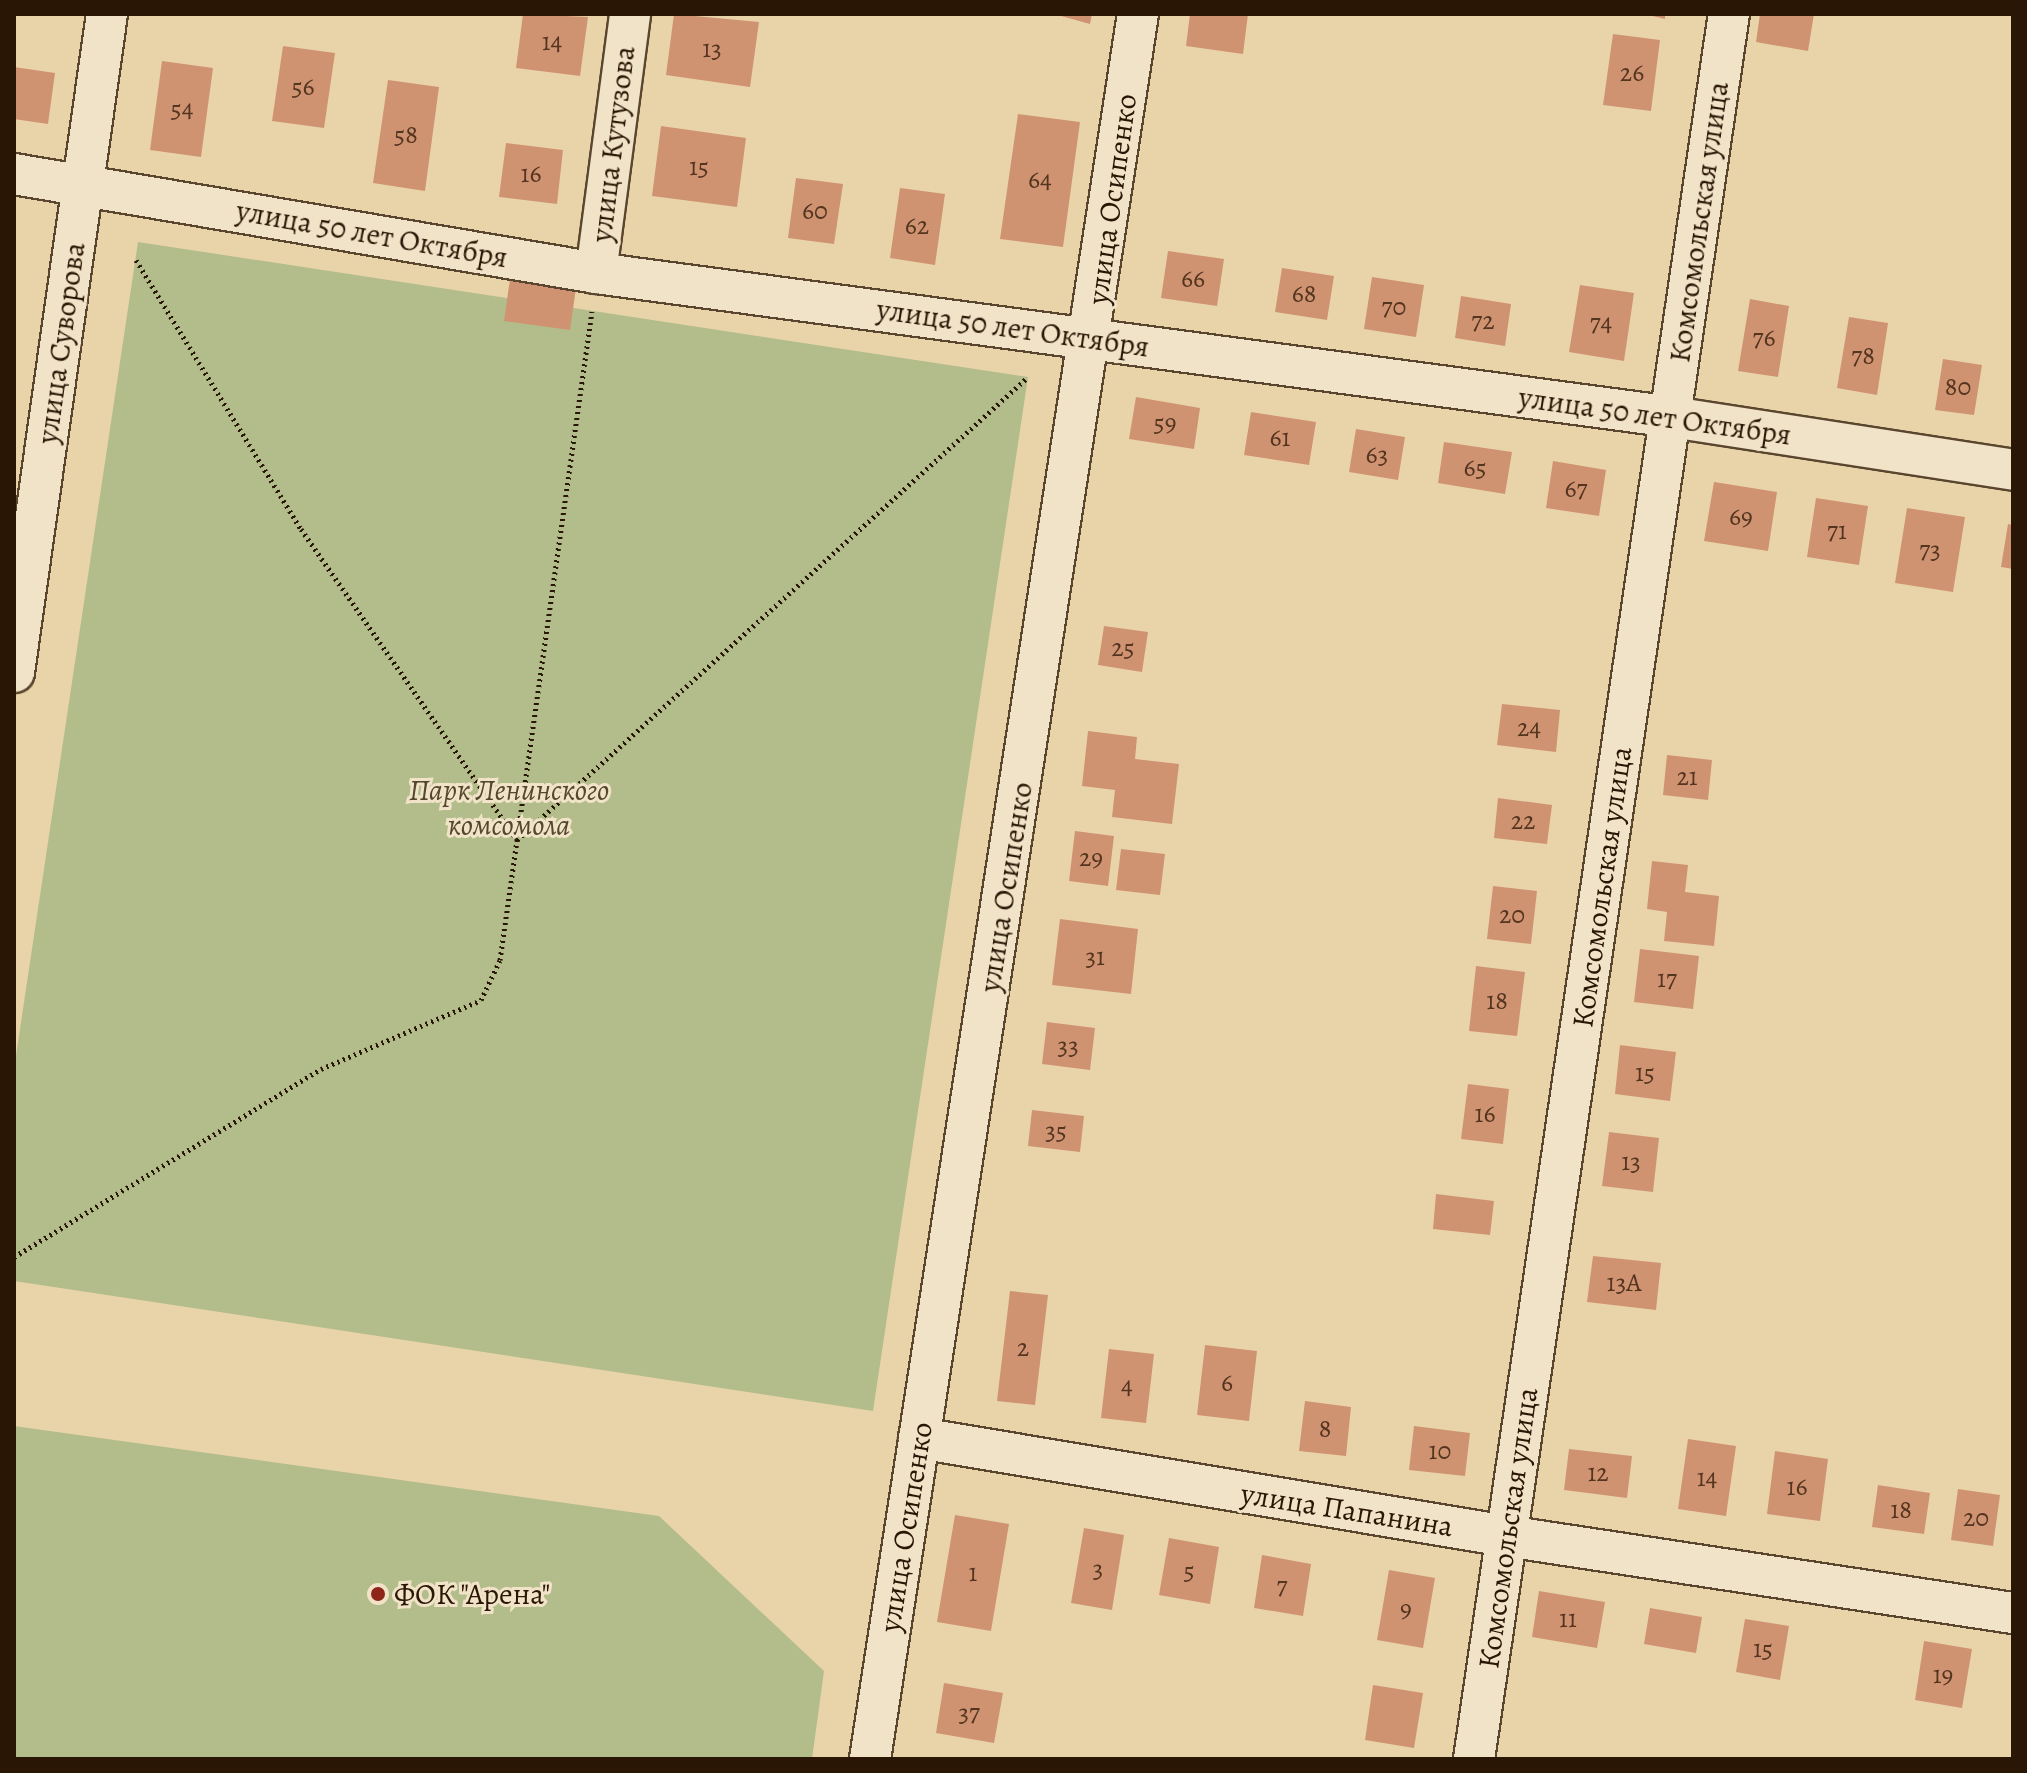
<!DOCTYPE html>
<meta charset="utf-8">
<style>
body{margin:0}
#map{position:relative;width:2027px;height:1773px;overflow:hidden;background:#e9d4aa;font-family:Alegreya,serif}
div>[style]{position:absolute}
.green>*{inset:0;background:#b3bd8b}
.building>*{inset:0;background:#d09371}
.path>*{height:5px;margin-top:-2.5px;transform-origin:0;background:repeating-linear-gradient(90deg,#2a1605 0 2px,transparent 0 6px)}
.roads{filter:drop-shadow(2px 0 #5a462e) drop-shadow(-2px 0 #5a462e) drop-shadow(0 2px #5a462e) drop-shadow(0 -2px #5a462e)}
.minor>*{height:40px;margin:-20px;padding:0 20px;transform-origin:20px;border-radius:20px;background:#f1e3c8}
.dots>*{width:22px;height:22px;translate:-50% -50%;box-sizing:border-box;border:4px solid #f1e3c8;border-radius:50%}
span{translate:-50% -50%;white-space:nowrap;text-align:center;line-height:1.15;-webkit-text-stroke:6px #f1e3c8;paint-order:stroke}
.number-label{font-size:26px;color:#543520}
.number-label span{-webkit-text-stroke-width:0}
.street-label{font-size:30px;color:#2a1605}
.park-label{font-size:30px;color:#53482d;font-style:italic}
.poi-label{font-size:30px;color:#2a1605}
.left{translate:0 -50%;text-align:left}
.frame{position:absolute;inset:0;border:16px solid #2a1605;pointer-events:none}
</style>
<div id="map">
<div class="green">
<i style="clip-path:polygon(138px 242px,1028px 377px,873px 1411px,14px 1281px,14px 1069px)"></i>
<i style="clip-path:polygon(14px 1426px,659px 1516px,824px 1671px,812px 1759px,14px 1759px)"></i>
</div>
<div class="building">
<i style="clip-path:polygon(523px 14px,588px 17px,580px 76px,516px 68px)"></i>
<i style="clip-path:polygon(674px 14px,759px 22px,750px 87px,666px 75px)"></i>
<i style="clip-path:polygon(1054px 14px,1092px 14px,1090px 24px)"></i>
<i style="clip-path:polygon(1190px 14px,1248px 14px,1243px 54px,1186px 46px)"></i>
<i style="clip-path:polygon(1644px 14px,1665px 14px,1665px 19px)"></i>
<i style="clip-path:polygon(1760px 14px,1814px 14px,1808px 51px,1756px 42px)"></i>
<i style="clip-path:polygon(1613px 34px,1660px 40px,1651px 111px,1603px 105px)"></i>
<i style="clip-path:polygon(283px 46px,335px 53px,324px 128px,272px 121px)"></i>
<i style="clip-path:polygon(162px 61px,213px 68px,201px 157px,150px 150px)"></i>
<i style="clip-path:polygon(14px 67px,55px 73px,48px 124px,14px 119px)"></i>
<i style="clip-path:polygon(388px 80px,439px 87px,425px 191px,373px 183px)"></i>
<i style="clip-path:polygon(1018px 114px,1080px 122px,1063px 247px,1000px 239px)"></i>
<i style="clip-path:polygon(661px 126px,746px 138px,737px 207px,652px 196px)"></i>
<i style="clip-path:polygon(506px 143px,563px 150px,557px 204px,499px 197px)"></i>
<i style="clip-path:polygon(796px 178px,843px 184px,834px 244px,788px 238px)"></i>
<i style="clip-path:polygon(900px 188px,945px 194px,935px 265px,890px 258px)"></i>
<i style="clip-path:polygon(1168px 251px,1224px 259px,1217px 306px,1161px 298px)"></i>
<i style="clip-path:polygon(1282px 268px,1334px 276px,1327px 320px,1275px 312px)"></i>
<i style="clip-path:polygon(1372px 277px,1424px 285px,1416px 337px,1364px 329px)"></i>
<i style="clip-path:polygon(510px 279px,576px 288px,570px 330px,504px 321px)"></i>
<i style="clip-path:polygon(1580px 285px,1634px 293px,1624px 361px,1569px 352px)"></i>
<i style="clip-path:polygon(1461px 296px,1511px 304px,1505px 346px,1455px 338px)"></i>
<i style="clip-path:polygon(1750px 299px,1789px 306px,1778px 377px,1738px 371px)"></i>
<i style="clip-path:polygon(1849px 317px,1888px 323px,1877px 395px,1837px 388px)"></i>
<i style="clip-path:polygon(1943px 359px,1982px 365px,1974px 415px,1935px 410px)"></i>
<i style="clip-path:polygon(1136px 397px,1200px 408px,1194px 449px,1129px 439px)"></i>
<i style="clip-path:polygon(1251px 412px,1316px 422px,1309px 465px,1244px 455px)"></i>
<i style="clip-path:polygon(1356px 429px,1405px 437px,1398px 480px,1349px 472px)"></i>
<i style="clip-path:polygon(1444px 442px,1512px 452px,1505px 494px,1438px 483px)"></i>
<i style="clip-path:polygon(1553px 461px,1606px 470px,1599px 516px,1546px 508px)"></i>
<i style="clip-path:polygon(1714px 482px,1777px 492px,1768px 551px,1704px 541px)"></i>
<i style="clip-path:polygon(1816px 498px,1868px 506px,1859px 565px,1807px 557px)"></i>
<i style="clip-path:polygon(1907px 508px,1965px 517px,1953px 592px,1895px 583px)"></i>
<i style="clip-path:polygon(2008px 524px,2013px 525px,2013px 569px,2001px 567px)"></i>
<i style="clip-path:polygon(1104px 626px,1148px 632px,1142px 672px,1098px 665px)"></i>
<i style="clip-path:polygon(1502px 704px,1560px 710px,1556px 752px,1497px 745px)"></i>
<i style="clip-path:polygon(1088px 731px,1137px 737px,1135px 759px,1179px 764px,1172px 824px,1112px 817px,1115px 790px,1082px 786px)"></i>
<i style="clip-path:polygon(1667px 755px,1712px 760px,1708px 800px,1663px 795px)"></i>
<i style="clip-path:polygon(1498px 798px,1552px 805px,1547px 844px,1494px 838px)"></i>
<i style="clip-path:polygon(1075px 831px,1114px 836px,1108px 886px,1069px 881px)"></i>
<i style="clip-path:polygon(1121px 849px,1165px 854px,1160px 895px,1116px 890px)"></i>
<i style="clip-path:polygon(1652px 861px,1688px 865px,1685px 892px,1719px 896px,1714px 946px,1664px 941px,1667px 912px,1647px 909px)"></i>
<i style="clip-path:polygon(1493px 886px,1537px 891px,1531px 944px,1487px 939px)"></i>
<i style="clip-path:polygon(1060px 919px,1138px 929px,1131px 994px,1052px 985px)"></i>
<i style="clip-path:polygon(1640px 949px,1699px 956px,1693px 1009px,1634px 1002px)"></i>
<i style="clip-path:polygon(1476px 966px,1525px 972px,1517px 1036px,1469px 1031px)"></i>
<i style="clip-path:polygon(1047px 1022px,1095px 1028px,1090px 1070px,1042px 1064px)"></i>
<i style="clip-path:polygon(1620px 1045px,1676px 1052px,1670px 1101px,1615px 1094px)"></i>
<i style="clip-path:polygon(1468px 1084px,1509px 1089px,1503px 1144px,1461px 1139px)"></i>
<i style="clip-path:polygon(1032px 1110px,1084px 1116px,1080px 1152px,1028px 1146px)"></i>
<i style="clip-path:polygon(1609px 1132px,1659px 1138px,1653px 1192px,1602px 1186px)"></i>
<i style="clip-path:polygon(1436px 1194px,1494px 1201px,1490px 1235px,1433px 1229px)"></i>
<i style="clip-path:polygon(1593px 1256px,1661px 1263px,1656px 1310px,1587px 1302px)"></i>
<i style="clip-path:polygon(1010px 1291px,1048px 1295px,1035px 1405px,997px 1401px)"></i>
<i style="clip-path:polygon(1205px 1345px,1257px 1351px,1249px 1421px,1197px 1415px)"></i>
<i style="clip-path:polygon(1109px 1349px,1154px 1354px,1146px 1423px,1101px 1418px)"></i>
<i style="clip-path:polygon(1305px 1401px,1351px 1407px,1346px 1456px,1299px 1451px)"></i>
<i style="clip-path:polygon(1414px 1426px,1470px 1433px,1465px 1476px,1409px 1470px)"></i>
<i style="clip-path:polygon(1688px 1439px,1736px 1446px,1726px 1516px,1678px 1509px)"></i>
<i style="clip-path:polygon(1569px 1449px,1632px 1456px,1627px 1498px,1564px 1490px)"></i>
<i style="clip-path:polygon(1775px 1451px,1828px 1459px,1820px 1521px,1767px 1514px)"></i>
<i style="clip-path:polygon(1878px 1485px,1930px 1493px,1924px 1534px,1872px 1527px)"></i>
<i style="clip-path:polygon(1958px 1489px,2000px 1495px,1993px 1546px,1951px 1540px)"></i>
<i style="clip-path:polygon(955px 1515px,1009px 1524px,991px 1631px,937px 1622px)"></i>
<i style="clip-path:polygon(1084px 1528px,1124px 1535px,1112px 1610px,1071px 1603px)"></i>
<i style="clip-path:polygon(1169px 1538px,1219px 1547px,1210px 1604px,1159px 1595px)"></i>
<i style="clip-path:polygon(1262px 1555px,1311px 1564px,1303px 1616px,1254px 1608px)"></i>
<i style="clip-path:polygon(1389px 1570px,1435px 1578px,1423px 1648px,1377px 1640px)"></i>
<i style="clip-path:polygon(1539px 1591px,1605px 1602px,1597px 1648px,1532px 1637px)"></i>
<i style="clip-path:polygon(1650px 1608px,1702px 1617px,1696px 1653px,1644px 1644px)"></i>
<i style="clip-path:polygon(1745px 1619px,1789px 1626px,1780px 1680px,1736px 1672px)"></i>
<i style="clip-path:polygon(1924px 1641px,1972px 1649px,1962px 1708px,1915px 1700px)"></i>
<i style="clip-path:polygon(944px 1683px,1003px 1693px,994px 1743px,936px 1733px)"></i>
<i style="clip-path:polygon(1373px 1685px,1423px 1693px,1414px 1748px,1365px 1740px)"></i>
</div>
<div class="path">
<i style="left:136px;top:260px;width:316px;rotate:58.5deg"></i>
<i style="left:301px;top:529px;width:379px;rotate:55.2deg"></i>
<i style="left:517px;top:840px;width:690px;rotate:-42.18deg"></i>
<i style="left:14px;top:1257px;width:360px;rotate:-31.5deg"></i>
<i style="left:321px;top:1069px;width:174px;rotate:-23.3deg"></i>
<i style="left:481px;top:1000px;width:44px;rotate:-64.6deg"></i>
<i style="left:500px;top:960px;width:655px;rotate:-81.93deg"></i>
</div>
<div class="roads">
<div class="minor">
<i style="left:14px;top:174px;width:590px;rotate:9.65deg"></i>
<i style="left:596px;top:273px;width:1086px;rotate:7.62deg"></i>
<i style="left:1672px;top:417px;width:345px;rotate:8.8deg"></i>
<i style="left:596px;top:273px;width:261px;rotate:-82.5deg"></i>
<i style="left:14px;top:672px;width:665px;rotate:-81.96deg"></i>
<i style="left:919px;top:1438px;width:595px;rotate:9.48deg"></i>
<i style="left:1506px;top:1536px;width:513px;rotate:8.64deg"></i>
<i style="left:870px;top:1759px;width:1765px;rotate:-81.27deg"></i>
<i style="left:1474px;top:1759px;width:1764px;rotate:-81.69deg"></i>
</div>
</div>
<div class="dots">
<i style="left:378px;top:1594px;background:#8f2418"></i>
</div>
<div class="number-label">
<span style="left:552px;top:42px">14</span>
<span style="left:712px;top:49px">13</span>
<span style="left:1632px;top:73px">26</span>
<span style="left:303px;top:87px">56</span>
<span style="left:182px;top:109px">54</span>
<span style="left:406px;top:135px">58</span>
<span style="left:699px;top:167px">15</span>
<span style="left:531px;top:174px">16</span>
<span style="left:1040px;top:180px">64</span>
<span style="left:815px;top:211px">60</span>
<span style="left:917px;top:226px">62</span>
<span style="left:1193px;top:279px">66</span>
<span style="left:1304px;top:294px">68</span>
<span style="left:1394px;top:307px">70</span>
<span style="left:1483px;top:321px">72</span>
<span style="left:1601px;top:323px">74</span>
<span style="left:1764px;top:338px">76</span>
<span style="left:1863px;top:356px">78</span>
<span style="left:1958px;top:387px">80</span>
<span style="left:1165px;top:423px">59</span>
<span style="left:1280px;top:438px">61</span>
<span style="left:1377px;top:455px">63</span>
<span style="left:1475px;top:468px">65</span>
<span style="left:1576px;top:489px">67</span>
<span style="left:1741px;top:517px">69</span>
<span style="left:1837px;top:531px">71</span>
<span style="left:1930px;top:550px">73</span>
<span style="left:1123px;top:648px">25</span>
<span style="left:1529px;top:728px">24</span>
<span style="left:1687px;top:777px">21</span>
<span style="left:1523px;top:821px">22</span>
<span style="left:1091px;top:858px">29</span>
<span style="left:1512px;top:915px">20</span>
<span style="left:1095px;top:957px">31</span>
<span style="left:1667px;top:979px">17</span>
<span style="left:1497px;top:1001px">18</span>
<span style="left:1068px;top:1046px">33</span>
<span style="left:1645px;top:1073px">15</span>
<span style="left:1485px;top:1114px">16</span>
<span style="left:1056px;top:1131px">35</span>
<span style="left:1631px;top:1162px">13</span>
<span style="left:1624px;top:1283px">13А</span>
<span style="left:1023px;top:1348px">2</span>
<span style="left:1227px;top:1383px">6</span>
<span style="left:1127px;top:1386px">4</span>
<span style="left:1325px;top:1429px">8</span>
<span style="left:1440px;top:1451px">10</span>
<span style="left:1598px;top:1473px">12</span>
<span style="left:1707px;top:1478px">14</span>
<span style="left:1797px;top:1487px">16</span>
<span style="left:1901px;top:1510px">18</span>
<span style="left:1976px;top:1518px">20</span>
<span style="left:1098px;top:1569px">3</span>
<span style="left:1189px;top:1571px">5</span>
<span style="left:973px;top:1573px">1</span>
<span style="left:1282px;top:1586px">7</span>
<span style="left:1406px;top:1609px">9</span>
<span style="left:1568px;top:1619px">11</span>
<span style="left:1763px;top:1649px">15</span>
<span style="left:1943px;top:1675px">19</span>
<span style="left:969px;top:1713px">37</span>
</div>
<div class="street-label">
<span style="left:613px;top:144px;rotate:-83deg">улица Кутузова</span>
<span style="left:1112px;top:199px;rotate:-82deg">улица Осипенко</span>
<span style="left:1699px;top:222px;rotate:-82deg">Комсомольская улица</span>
<span style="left:372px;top:234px;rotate:10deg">улица 50 лет Октября</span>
<span style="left:1013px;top:328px;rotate:8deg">улица 50 лет Октября</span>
<span style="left:61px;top:343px;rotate:-82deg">улица Суворова</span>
<span style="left:1655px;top:416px;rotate:8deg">улица 50 лет Октября</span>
<span style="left:1006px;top:887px;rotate:-81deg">улица Осипенко</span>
<span style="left:1602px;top:887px;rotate:-82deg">Комсомольская улица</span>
<span style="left:1347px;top:1510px;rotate:9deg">улица Папанина</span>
<span style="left:906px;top:1527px;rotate:-81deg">улица Осипенко</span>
<span style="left:1508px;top:1528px;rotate:-82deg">Комсомольская улица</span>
</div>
<div class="park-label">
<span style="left:509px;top:807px">Парк Ленинского<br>комсомола</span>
</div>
<div class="poi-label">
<span class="left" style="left:394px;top:1594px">ФОК "Арена"</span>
</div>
<div class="frame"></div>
</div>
